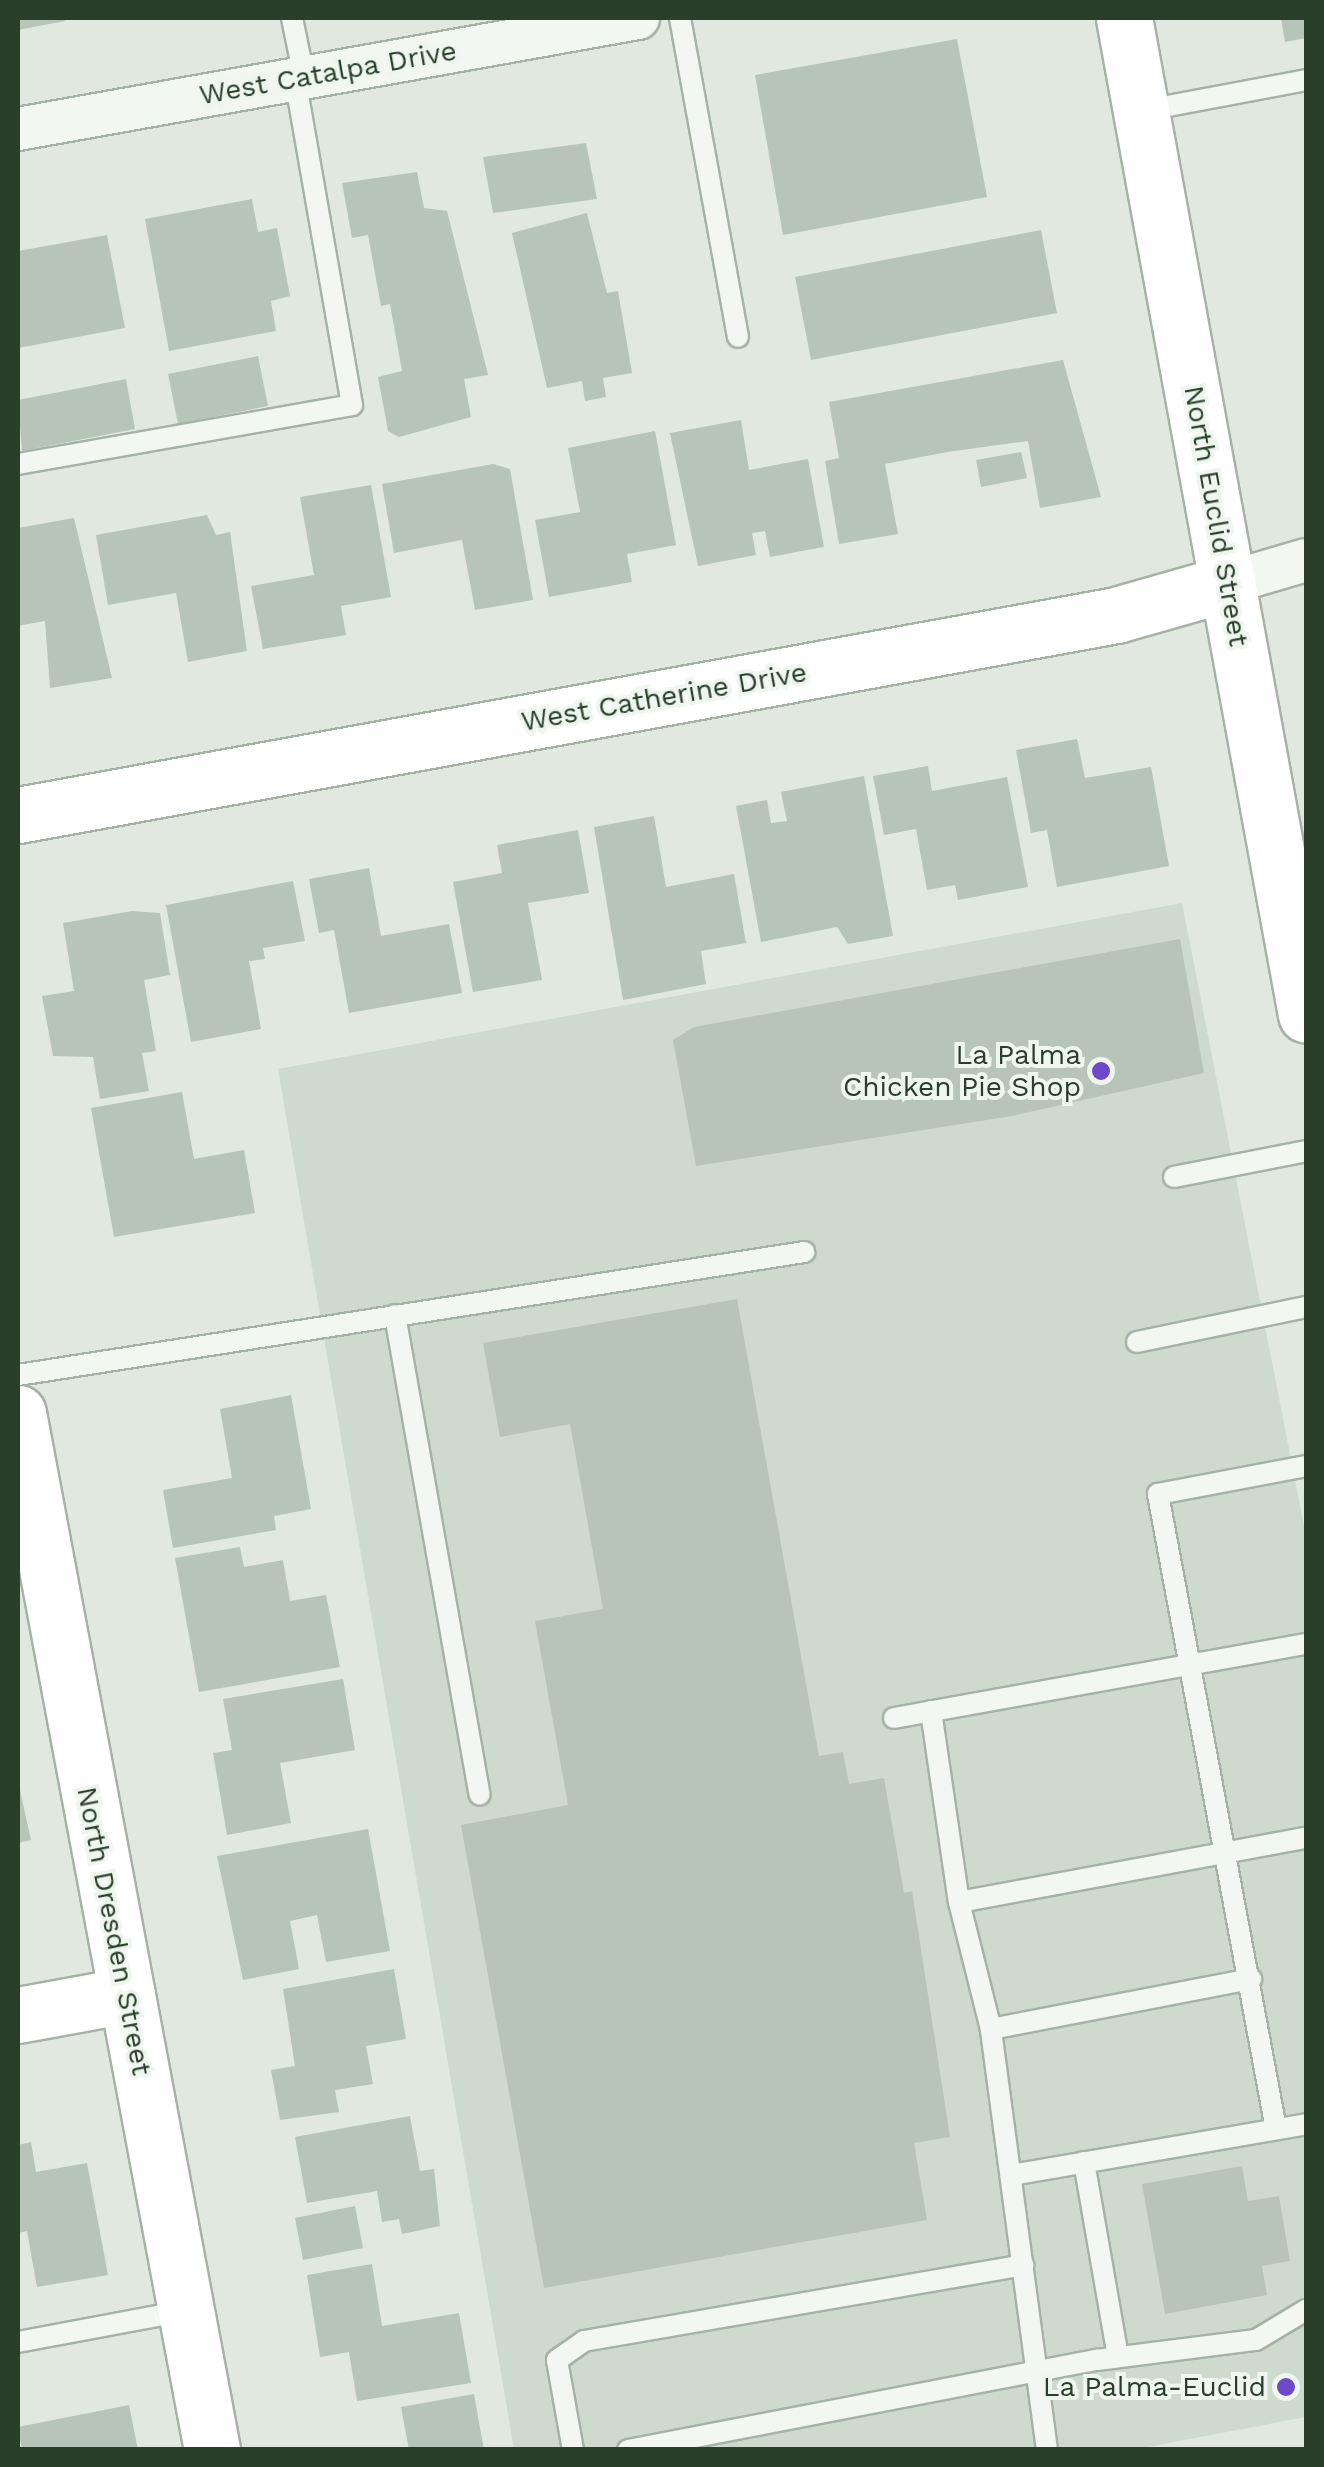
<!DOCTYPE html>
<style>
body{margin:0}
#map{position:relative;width:1324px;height:2467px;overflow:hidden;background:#e0e8e0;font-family:"Work Sans",sans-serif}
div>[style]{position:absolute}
.built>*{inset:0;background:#cedace}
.building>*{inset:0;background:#b7c5b8}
.roads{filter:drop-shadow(2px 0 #a5b2a6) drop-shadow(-2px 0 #a5b2a6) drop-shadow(0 2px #a5b2a6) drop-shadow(0 -2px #a5b2a6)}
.lane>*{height:20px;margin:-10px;padding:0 10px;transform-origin:10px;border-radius:10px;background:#f2f7f2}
.street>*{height:42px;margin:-21px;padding:0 21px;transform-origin:21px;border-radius:21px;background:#f2f7f2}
.secondary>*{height:55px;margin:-27.5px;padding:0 27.5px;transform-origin:27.5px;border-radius:27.5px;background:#fff}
.primary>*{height:55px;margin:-27.5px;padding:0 27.5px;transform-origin:27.5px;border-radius:27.5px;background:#fff}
.dots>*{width:28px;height:28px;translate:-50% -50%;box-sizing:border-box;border:5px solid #eff6ef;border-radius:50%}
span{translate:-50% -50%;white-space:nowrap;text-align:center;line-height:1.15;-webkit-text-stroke:8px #eff6ef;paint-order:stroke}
.street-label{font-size:28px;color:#293f2a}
.poi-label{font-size:28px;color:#293f2a}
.right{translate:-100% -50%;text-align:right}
.frame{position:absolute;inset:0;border:20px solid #293f2a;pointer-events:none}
</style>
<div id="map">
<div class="built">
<i style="clip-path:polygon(1182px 903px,1306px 1536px,1306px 2417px,1131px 2450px,514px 2449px,278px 1069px)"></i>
</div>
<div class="building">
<i style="clip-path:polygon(18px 18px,64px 18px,65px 21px,18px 30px)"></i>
<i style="clip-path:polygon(1281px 18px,1306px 18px,1306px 38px,1285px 42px)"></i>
<i style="clip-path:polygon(957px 39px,987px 197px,783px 235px,755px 75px)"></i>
<i style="clip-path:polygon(586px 143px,597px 199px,493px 213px,483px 157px)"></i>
<i style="clip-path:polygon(417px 172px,424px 208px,447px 211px,488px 375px,464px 379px,471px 417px,399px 437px,388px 431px,378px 377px,402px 371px,390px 304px,381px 306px,368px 235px,352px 238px,342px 183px)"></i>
<i style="clip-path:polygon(252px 199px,258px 232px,277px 228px,290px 296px,271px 301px,276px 331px,169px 351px,145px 219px)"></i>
<i style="clip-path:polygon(587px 213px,607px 293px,618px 291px,632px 373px,603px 378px,606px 397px,585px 401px,582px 381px,547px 388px,512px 233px)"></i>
<i style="clip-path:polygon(1041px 230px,1057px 313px,811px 360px,795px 277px)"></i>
<i style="clip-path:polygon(107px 235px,125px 328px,18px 348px,18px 251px)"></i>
<i style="clip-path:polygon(258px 356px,268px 406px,178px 424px,168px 374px)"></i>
<i style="clip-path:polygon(1063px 360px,1101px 497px,1040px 508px,1028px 441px,947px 452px,885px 464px,898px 534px,839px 544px,825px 461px,839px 458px,829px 402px)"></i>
<i style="clip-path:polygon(126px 379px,135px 429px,22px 451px,18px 400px)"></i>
<i style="clip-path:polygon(741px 420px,749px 470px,808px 459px,824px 547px,770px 557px,765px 531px,752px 533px,756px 555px,698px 566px,670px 433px)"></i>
<i style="clip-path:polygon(655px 431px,676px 545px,627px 554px,632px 582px,549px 597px,535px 520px,580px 512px,568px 448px)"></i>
<i style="clip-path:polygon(1021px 452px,1027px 478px,981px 487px,976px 460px)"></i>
<i style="clip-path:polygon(493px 464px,510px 469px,533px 600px,475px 610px,462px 540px,394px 553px,382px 484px)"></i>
<i style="clip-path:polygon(371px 485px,391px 597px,341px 606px,346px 635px,263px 649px,251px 586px,314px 575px,300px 497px)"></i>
<i style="clip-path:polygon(207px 515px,216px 535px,230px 532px,247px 651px,188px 662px,176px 593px,108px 605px,96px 535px)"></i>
<i style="clip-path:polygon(74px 518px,112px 678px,50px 688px,45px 621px,18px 626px,18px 528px)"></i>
<i style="clip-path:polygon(1077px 739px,1085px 778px,1151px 767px,1169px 866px,1057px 887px,1047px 830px,1031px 833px,1016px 750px)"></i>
<i style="clip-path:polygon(928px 766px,932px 791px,1007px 777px,1028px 887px,958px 900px,955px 885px,927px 890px,916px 829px,884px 835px,873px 776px)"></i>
<i style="clip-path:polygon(864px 776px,893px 936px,848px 944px,837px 927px,761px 942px,736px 806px,767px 800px,771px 823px,787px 821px,781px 792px)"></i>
<i style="clip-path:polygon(654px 816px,666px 887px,734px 874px,746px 943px,701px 951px,706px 984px,623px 1000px,594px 827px)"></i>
<i style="clip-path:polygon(578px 830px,589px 893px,528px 903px,542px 980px,473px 992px,453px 882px,502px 873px,497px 845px)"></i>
<i style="clip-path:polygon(369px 868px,381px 936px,449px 924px,462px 993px,349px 1013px,334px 930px,319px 933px,309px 879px)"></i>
<i style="clip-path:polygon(293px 881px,305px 941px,263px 948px,265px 959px,249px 961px,261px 1029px,191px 1042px,166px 905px)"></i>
<i style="clip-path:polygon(132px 911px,160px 913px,170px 975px,144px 980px,156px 1051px,142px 1053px,149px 1091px,100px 1099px,93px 1057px,53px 1056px,42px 996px,74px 991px,63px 923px)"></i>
<i style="clip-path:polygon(1180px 939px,1204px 1073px,1012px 1116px,696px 1166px,673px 1040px,694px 1027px)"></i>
<i style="clip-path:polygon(182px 1092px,194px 1159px,244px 1150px,255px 1213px,114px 1237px,91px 1108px)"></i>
<i style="clip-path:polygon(737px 1299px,819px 1756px,843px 1752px,849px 1784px,884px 1778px,904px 1893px,912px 1891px,950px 2137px,914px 2143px,927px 2220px,544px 2288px,461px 1825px,568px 1805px,535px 1621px,603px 1609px,570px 1424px,500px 1437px,483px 1343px)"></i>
<i style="clip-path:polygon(291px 1395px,311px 1509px,274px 1516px,276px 1530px,173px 1548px,163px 1490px,232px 1478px,220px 1409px)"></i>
<i style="clip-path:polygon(240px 1547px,244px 1567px,283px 1560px,290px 1601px,326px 1595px,340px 1667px,199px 1692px,175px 1558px)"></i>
<i style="clip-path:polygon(343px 1679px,355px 1750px,280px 1763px,291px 1823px,227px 1835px,213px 1753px,232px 1750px,223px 1699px)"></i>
<i style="clip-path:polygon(18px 1781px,31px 1840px,18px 1843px)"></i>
<i style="clip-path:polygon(368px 1829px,390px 1951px,326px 1962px,317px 1915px,290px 1921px,299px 1969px,243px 1980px,217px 1856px)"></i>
<i style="clip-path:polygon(394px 1969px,406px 2039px,366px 2046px,373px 2084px,335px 2090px,339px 2112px,280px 2120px,271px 2070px,295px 2066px,283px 1989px)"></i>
<i style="clip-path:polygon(410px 2116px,420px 2171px,434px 2169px,440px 2226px,402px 2234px,399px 2219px,382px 2222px,377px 2191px,307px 2203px,295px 2137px)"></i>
<i style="clip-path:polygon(31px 2142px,36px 2172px,87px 2163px,108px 2275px,37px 2287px,27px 2231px,18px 2233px,18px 2145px)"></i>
<i style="clip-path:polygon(1242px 2166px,1248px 2201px,1279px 2196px,1290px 2261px,1262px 2266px,1267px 2295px,1165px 2314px,1142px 2184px)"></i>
<i style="clip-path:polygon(355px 2206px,363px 2248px,303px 2260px,295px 2218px)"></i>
<i style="clip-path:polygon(372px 2264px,382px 2326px,459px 2313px,471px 2383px,357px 2401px,349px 2352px,320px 2357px,307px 2275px)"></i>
<i style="clip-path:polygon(474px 2394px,484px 2450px,409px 2450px,401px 2407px)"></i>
<i style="clip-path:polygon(129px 2405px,138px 2450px,22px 2450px,18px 2427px)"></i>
</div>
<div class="roads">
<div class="lane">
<i style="left:292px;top:18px;width:60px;rotate:78.5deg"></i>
<i style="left:680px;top:18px;width:324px;rotate:79.7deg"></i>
<i style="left:1141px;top:111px;width:168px;rotate:-10.6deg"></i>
<i style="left:18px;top:464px;width:339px;rotate:-10deg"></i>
<i style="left:352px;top:405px;width:331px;rotate:-99.9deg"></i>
<i style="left:1174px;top:1177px;width:135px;rotate:-11.1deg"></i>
<i style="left:395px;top:1315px;width:487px;rotate:80deg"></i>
<i style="left:1137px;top:1342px;width:173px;rotate:-11.7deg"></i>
<i style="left:18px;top:1375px;width:796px;rotate:-8.89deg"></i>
<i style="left:931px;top:1711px;width:193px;rotate:81.7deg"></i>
<i style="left:959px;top:1902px;width:131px;rotate:75.9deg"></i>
<i style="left:894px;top:1718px;width:419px;rotate:-10.2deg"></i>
<i style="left:959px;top:1902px;width:353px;rotate:-10.5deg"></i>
<i style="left:1276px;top:2129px;width:646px;rotate:-100.53deg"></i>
<i style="left:1158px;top:1494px;width:151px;rotate:-10.7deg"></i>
<i style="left:1084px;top:2162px;width:198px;rotate:80.1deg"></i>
<i style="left:1012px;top:2175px;width:298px;rotate:-9.8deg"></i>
<i style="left:18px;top:2342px;width:168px;rotate:-10.6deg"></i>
<i style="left:573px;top:2450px;width:91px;rotate:-100.1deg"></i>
<i style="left:557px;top:2360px;width:33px;rotate:-35deg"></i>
<i style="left:584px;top:2341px;width:446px;rotate:-9.8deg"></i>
<i style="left:628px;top:2450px;width:478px;rotate:-10.9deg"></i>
<i style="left:1097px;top:2360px;width:160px;rotate:-7.2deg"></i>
<i style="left:1256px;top:2340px;width:58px;rotate:-31deg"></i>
<i style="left:1047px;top:2450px;width:425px;rotate:-97.6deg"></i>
<i style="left:991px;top:2029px;width:265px;rotate:-10.9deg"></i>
</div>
<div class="street">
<i style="left:18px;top:129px;width:630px;rotate:-10.15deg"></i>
<i style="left:1228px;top:583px;width:81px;rotate:-16.4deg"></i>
</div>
<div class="secondary">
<i style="left:18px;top:815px;width:1116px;rotate:-10.32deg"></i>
<i style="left:1116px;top:615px;width:116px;rotate:-15.9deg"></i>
<i style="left:18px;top:1413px;width:1055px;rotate:79.4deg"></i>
<i style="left:18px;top:2015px;width:111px;rotate:-10.4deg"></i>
</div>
<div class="primary">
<i style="left:1124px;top:18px;width:1013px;rotate:79.65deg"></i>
</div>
</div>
<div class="dots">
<i style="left:1101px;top:1071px;background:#6c49c9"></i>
<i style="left:1286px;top:2387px;background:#6c49c9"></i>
</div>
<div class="street-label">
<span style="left:328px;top:73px;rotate:-10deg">West Catalpa Drive</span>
<span style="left:1216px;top:516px;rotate:80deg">North Euclid Street</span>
<span style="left:664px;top:697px;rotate:-10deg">West Catherine Drive</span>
<span style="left:114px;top:1931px;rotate:79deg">North Dresden Street</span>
</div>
<div class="poi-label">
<span class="right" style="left:1081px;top:1071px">La Palma<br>Chicken Pie Shop</span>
<span class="right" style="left:1266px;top:2387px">La Palma-Euclid</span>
</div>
<div class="frame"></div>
</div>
